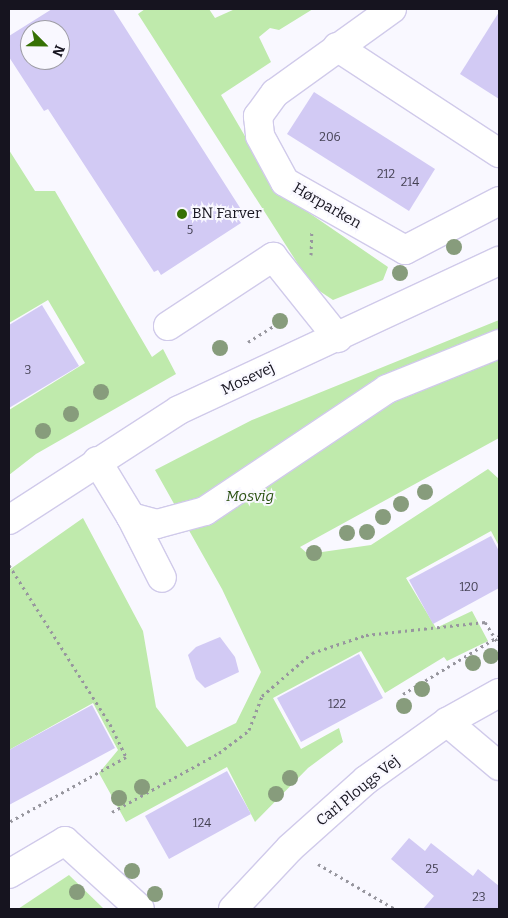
<!DOCTYPE html>
<meta charset="utf-8">
<style>
body{margin:0}
#map{position:relative;width:508px;height:918px;overflow:hidden;background:#f9f8ff;font-family:Bitter,serif}
div>[style]{position:absolute}
.green>*{inset:0;background:#bfeaac}
.building>*{inset:0;background:#d2caf4}
.path>*{height:3px;margin-top:-1.5px;transform-origin:0;background:repeating-linear-gradient(90deg,#97969e 0 2.5px,transparent 0 6.5px)}
.roads{filter:drop-shadow(1px 0 #d0caea) drop-shadow(-1px 0 #d0caea) drop-shadow(0 1px #d0caea) drop-shadow(0 -1px #d0caea)}
.minor>*{height:28px;margin:-14px;padding:0 14px;transform-origin:14px;border-radius:14px;background:#fff}
.trees>*{width:16px;height:16px;margin:-8px;border-radius:50%;background:#879c7c}
.dots>*{width:14px;height:14px;translate:-50% -50%;box-sizing:border-box;border:2px solid #f9f8ff;border-radius:50%}
span{translate:-50% -50%;white-space:nowrap;text-align:center;line-height:1.15;-webkit-text-stroke:4px #f9f8ff;paint-order:stroke}
.number-label{font-size:12px;color:#454254}
.number-label span{-webkit-text-stroke-width:0}
.street-label{font-size:15px;color:#16141f}
.poi-label{font-size:15px;color:#16141f}
.left{translate:0 -50%;text-align:left}
.park-label{font-size:15px;color:#295010;font-style:italic}
.frame{position:absolute;inset:0;border:10px solid #16141f;pointer-events:none}
.north{position:absolute;left:20px;top:20px;width:50px;height:50px;box-sizing:border-box;background:#f9f8ff;border:1px solid #9e9da5;border-radius:50%;rotate:113deg;font-size:14px;font-weight:700;line-height:20px;text-align:center;color:#16141f}
.north::after{content:'';display:block;margin:auto;width:18px;height:22px;background:#367104;clip-path:polygon(50% 0,100% 100%,50% 72%,0 100%)}
</style>
<div id="map">
<div class="green">
<i style="clip-path:polygon(145px 9px,209px 9px,215px 18px,235px 9px,313px 9px,279px 30px,270px 28px,259px 37px,271px 62px,221px 95px,277px 191px,388px 267px,383px 280px,333px 300px,312px 286px,138px 14px)"></i>
<i style="clip-path:polygon(9px 150px,35px 191px,55px 191px,152px 357px,163px 349px,176px 374px,36px 454px,9px 475px,9px 410px,85px 363px,48px 300px,9px 323px)"></i>
<i style="clip-path:polygon(499px 320px,499px 438px,300px 547px,308px 554px,371px 545px,488px 469px,499px 479px,499px 546px,491px 531px,406px 578px,436px 628px,472px 611px,488px 641px,447px 661px,444px 657px,385px 693px,361px 651px,273px 698px,301px 749px,339px 728px,343px 742px,308px 768px,255px 822px,227px 767px,126px 822px,99px 773px,118px 750px,93px 703px,9px 750px,9px 570px,83px 518px,143px 631px,156px 707px,187px 747px,236px 723px,261px 672px,222px 589px,155px 470px,252px 420px)"></i>
<i style="clip-path:polygon(69px 875px,104px 909px,18px 909px)"></i>
</div>
<div class="building">
<i style="clip-path:polygon(evenodd,52px 9px,113px 9px,244px 214px,238px 219px,241px 223px,161px 275px,158px 270px,154px 272px,48px 109px,44px 111px,9px 57px,9px 36px,52px 9px,30px 30px,60px 30px,60px 60px,30px 60px,30px 30px)"></i>
<i style="clip-path:polygon(499px 12px,499px 99px,460px 74px)"></i>
<i style="clip-path:polygon(314px 92px,435px 169px,409px 211px,287px 134px)"></i>
<i style="clip-path:polygon(42px 305px,79px 366px,9px 408px,9px 325px)"></i>
<i style="clip-path:polygon(491px 536px,499px 551px,499px 588px,433px 624px,409px 580px)"></i>
<i style="clip-path:polygon(220px 637px,235px 657px,239px 672px,205px 688px,196px 679px,188px 655px,196px 647px)"></i>
<i style="clip-path:polygon(359px 654px,383px 698px,301px 742px,277px 698px)"></i>
<i style="clip-path:polygon(92px 705px,115px 748px,9px 805px,9px 750px)"></i>
<i style="clip-path:polygon(227px 771px,251px 814px,169px 859px,145px 816px)"></i>
<i style="clip-path:polygon(409px 838px,425px 851px,431px 843px,473px 876px,478px 869px,499px 886px,499px 909px,423px 909px,434px 896px,391px 859px)"></i>
</div>
<div class="path">
<i style="left:311px;top:255px;width:24px;rotate:-88deg"></i>
<i style="left:248px;top:342px;width:44px;rotate:-31.9deg"></i>
<i style="left:9px;top:565px;width:188px;rotate:57.6deg"></i>
<i style="left:110px;top:724px;width:37px;rotate:64deg"></i>
<i style="left:126px;top:757px;width:134px;rotate:150.9deg"></i>
<i style="left:403px;top:694px;width:112px;rotate:-31.1deg"></i>
<i style="left:112px;top:812px;width:122px;rotate:-28.9deg"></i>
<i style="left:219px;top:753px;width:38px;rotate:-37deg"></i>
<i style="left:249px;top:730px;width:36px;rotate:-69deg"></i>
<i style="left:262px;top:696px;width:66px;rotate:-40.7deg"></i>
<i style="left:312px;top:653px;width:57px;rotate:-18.4deg"></i>
<i style="left:366px;top:635px;width:120px;rotate:-6.2deg"></i>
<i style="left:485px;top:622px;width:26px;rotate:58deg"></i>
<i style="left:318px;top:864px;width:89px;rotate:30.3deg"></i>
</div>
<div class="roads">
<div class="minor">
<i style="left:392px;top:9px;width:144px;rotate:144.3deg"></i>
<i style="left:275px;top:93px;width:29px;rotate:126deg"></i>
<i style="left:258px;top:116px;width:20px;rotate:84deg"></i>
<i style="left:260px;top:136px;width:52px;rotate:61.5deg"></i>
<i style="left:285px;top:182px;width:138px;rotate:29.5deg"></i>
<i style="left:405px;top:250px;width:106px;rotate:-27.5deg"></i>
<i style="left:337px;top:47px;width:194px;rotate:33.2deg"></i>
<i style="left:168px;top:326px;width:126px;rotate:-33.3deg"></i>
<i style="left:273px;top:257px;width:104px;rotate:51.3deg"></i>
<i style="left:97px;top:461px;width:66px;rotate:58.7deg"></i>
<i style="left:131px;top:517px;width:27px;rotate:15deg"></i>
<i style="left:157px;top:524px;width:50px;rotate:-15.2deg"></i>
<i style="left:205px;top:511px;width:219px;rotate:-33.8deg"></i>
<i style="left:387px;top:389px;width:121px;rotate:-21.9deg"></i>
<i style="left:131px;top:517px;width:68px;rotate:63.1deg"></i>
<i style="left:9px;top:520px;width:202px;rotate:-32.9deg"></i>
<i style="left:179px;top:410px;width:353px;rotate:-25deg"></i>
<i style="left:447px;top:722px;width:68px;rotate:40.2deg"></i>
<i style="left:9px;top:874px;width:65px;rotate:-30.5deg"></i>
<i style="left:65px;top:841px;width:101px;rotate:42.2deg"></i>
<i style="left:233px;top:909px;width:83px;rotate:-46.9deg"></i>
<i style="left:290px;top:848px;width:102px;rotate:-41.8deg"></i>
<i style="left:366px;top:780px;width:100px;rotate:-35.6deg"></i>
<i style="left:447px;top:722px;width:60px;rotate:-29.1deg"></i>
</div>
</div>
<div class="trees">
<i style="left:454px;top:247px"></i>
<i style="left:400px;top:273px"></i>
<i style="left:280px;top:321px"></i>
<i style="left:220px;top:348px"></i>
<i style="left:101px;top:392px"></i>
<i style="left:71px;top:414px"></i>
<i style="left:43px;top:431px"></i>
<i style="left:425px;top:492px"></i>
<i style="left:401px;top:504px"></i>
<i style="left:383px;top:517px"></i>
<i style="left:367px;top:532px"></i>
<i style="left:347px;top:533px"></i>
<i style="left:314px;top:553px"></i>
<i style="left:491px;top:656px"></i>
<i style="left:473px;top:663px"></i>
<i style="left:422px;top:689px"></i>
<i style="left:404px;top:706px"></i>
<i style="left:290px;top:778px"></i>
<i style="left:142px;top:787px"></i>
<i style="left:276px;top:794px"></i>
<i style="left:119px;top:798px"></i>
<i style="left:132px;top:871px"></i>
<i style="left:77px;top:892px"></i>
<i style="left:155px;top:894px"></i>
</div>
<div class="dots">
<i style="left:182px;top:214px;background:#367104"></i>
</div>
<div class="number-label">
<span style="left:330px;top:138px">206</span>
<span style="left:386px;top:175px">212</span>
<span style="left:410px;top:183px">214</span>
<span style="left:190px;top:231px">5</span>
<span style="left:28px;top:371px">3</span>
<span style="left:469px;top:588px">120</span>
<span style="left:337px;top:705px">122</span>
<span style="left:202px;top:824px">124</span>
<span style="left:432px;top:870px">25</span>
<span style="left:479px;top:898px">23</span>
</div>
<div class="street-label">
<span style="left:327px;top:206px;rotate:30deg">Hørparken</span>
<span style="left:248px;top:379px;rotate:-25deg">Mosevej</span>
<span style="left:358px;top:791px;rotate:-39deg">Carl Plougs Vej</span>
</div>
<div class="poi-label">
<span class="left" style="left:192px;top:214px">BN Farver</span>
</div>
<div class="park-label">
<span style="left:250px;top:497px">Mosvig</span>
</div>
<div class="frame"></div>
<div class="north">N</div>
</div>
